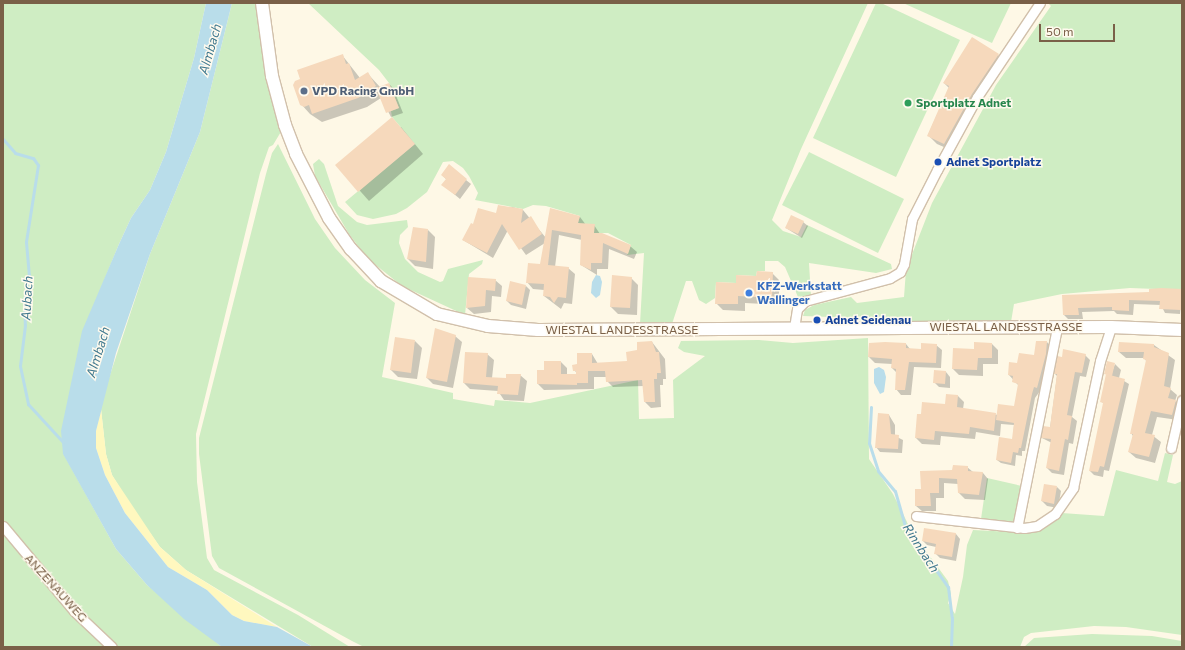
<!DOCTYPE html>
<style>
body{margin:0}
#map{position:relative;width:1185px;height:650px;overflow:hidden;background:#fef8e6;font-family:Commissioner,sans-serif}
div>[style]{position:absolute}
.green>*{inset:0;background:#cfedc3}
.sand>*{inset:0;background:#fff8bf}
.water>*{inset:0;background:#b9ddea}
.shadow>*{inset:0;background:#0003}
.stream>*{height:3px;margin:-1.5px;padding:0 1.5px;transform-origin:1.5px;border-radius:1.5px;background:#b9ddea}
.building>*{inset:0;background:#f6d9bc}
.roads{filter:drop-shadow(1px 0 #d1c0ab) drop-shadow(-1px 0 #d1c0ab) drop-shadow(0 1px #d1c0ab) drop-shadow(0 -1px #d1c0ab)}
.minor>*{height:9px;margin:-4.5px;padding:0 4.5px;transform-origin:4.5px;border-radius:4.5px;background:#fff}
.secondary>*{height:12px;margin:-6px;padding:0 6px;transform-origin:6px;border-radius:6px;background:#fff}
.dots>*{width:11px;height:11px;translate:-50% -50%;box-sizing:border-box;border:2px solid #fffaee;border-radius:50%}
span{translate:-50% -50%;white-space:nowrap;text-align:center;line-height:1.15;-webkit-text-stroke:3px #fffaee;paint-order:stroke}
.service-label{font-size:12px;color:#4e5e75;font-weight:700}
.left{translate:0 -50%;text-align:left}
.leisure-label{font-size:12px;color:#27864d;font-weight:700}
.transit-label{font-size:12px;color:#164399;font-weight:700}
.shop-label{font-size:12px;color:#366cbe;font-weight:700}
.street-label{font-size:12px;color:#7a6048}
.water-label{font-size:13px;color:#40798f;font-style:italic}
.frame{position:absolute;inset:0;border:4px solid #7a6048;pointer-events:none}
.scale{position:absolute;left:1039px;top:24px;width:76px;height:18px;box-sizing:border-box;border:2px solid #7a6048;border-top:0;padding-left:5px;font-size:12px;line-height:14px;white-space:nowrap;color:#7a6048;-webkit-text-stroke:3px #fffaee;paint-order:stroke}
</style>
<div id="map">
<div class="green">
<i style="clip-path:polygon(3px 3px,206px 3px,194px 58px,166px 152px,150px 190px,131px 218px,119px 244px,103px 283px,63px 453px,116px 549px,147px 585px,222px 647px,3px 647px)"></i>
<i style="clip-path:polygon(232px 3px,262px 3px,285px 125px,273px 145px,269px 147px,260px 173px,196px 434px,197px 482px,207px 558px,214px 570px,298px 615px,350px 647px,313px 647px,186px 570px,160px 547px,131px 506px,112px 475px,106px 454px,101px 409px,106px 387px,150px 254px,200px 132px)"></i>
<i style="clip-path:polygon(308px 3px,868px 3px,801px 149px,772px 220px,783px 231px,801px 237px,807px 225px,891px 264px,892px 269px,876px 273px,809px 263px,811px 296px,798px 297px,785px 267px,778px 261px,765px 261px,765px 271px,757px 271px,756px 276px,737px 275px,736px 283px,716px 282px,715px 298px,706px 304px,699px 300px,692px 281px,686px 281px,672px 324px,640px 324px,644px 253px,627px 255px,631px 245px,608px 233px,594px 233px,578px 223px,580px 216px,546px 206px,533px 205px,523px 209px,475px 200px,478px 193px,469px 176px,463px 168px,453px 161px,443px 162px,427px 192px,407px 208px,396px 214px,373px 219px,357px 215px,345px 202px,415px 144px,392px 117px,391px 111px,399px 108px,389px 83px,379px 70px)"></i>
<i style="clip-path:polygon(876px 3px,881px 3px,960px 40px,896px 177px,813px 138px)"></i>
<i style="clip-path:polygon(903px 3px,1011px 3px,992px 43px)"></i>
<i style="clip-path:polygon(1048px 3px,1182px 3px,1182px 290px,1130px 288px,1062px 294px,1014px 304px,1011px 322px,861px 322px,858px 318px,803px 316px,805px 310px,814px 305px,851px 297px,857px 303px,904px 297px,906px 270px,932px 203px,996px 85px,1051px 6px)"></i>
<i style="clip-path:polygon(278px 144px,315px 219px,335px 248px,365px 280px,395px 303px,382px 377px,453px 393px,453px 399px,494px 406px,495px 400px,530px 403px,638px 380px,639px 419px,674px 418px,673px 380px,705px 356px,684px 352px,678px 348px,681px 341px,759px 340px,793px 343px,868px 338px,869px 459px,893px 494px,912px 532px,948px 581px,951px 594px,948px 603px,955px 614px,963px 577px,967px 545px,973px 530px,1033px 533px,1042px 530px,1062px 513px,1104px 516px,1116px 470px,1158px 481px,1165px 453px,1173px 455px,1167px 482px,1175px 484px,1182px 481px,1182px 635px,1126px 627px,1094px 626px,1031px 633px,1024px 637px,1020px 647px,364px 647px,352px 641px,219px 568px,212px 556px,199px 454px,199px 438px,266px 174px,272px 153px)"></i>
<i style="clip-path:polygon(809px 152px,904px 199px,878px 253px,782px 205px)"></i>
<i style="clip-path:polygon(319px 159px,324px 164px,338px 206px,357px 222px,367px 225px,407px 220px,408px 227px,400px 235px,399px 243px,405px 259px,418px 272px,440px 282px,443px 281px,448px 269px,483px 260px,482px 264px,469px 274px,465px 315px,402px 286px,367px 258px,349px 234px,315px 176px,313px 164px)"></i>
<i style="clip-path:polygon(987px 478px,1022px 486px,1015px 522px,981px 519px)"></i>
<i style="clip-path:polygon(1092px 634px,1152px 636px,1182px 641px,1182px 647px,1024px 647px,1034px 638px)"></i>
</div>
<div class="sand">
<i style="clip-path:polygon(101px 409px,106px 454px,112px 475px,160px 547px,186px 570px,277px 627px,244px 621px,232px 615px,207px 590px,168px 567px,125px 513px,105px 475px,96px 448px,96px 431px)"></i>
</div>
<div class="water">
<i style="clip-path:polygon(206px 3px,232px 3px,200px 132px,150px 254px,116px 353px,96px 431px,96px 448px,105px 475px,125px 513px,168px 567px,207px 590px,232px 615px,244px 621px,277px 627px,313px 647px,222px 647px,184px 619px,147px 585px,116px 549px,63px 454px,61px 431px,82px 331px,119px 244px,131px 218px,150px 190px,166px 152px,194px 58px)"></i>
<i style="clip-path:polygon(596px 275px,600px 276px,602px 282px,600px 295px,596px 298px,591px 293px,592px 282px)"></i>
<i style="clip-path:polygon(879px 367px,884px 370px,886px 377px,884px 392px,880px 394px,874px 383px,874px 369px)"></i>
</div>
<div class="shadow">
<i style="clip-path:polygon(342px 55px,360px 78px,368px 74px,380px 87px,389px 84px,393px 88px,403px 113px,391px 117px,381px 98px,367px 107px,322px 122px,310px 114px,301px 104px)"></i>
<i style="clip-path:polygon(998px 55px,1006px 63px,980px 102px,953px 151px,937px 144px,928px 135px,949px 88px,944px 83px)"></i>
<i style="clip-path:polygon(401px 127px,423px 154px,369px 201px,337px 165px)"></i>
<i style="clip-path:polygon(442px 175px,466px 180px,471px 184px,460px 199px,443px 185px,447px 180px)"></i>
<i style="clip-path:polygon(512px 207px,523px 210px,546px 238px,551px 209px,580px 217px,586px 225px,594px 225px,600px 234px,630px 246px,637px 252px,634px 259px,609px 249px,608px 269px,597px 269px,597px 275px,581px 265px,582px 240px,559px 235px,555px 267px,568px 268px,575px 274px,572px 304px,564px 303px,561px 309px,544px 296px,544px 290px,533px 289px,527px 282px,541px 265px,545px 243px,526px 255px,508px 230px,493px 258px,463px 240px,474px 226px)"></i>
<i style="clip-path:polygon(803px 222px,808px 226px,802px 238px,786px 228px)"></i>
<i style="clip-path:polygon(428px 230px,435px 237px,433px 269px,415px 266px,408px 259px)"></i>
<i style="clip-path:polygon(772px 273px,779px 280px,779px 305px,745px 303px,745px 311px,723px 310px,716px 303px,757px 277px)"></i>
<i style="clip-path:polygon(631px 278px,638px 285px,637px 315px,618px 314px,611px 307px)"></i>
<i style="clip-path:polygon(495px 280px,502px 286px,501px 297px,492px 296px,491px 312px,474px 314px,467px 308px)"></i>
<i style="clip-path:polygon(526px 286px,530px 290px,526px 309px,511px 305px,507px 301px)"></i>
<i style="clip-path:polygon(1161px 289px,1182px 291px,1180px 314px,1165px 313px,1161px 305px,1134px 304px,1133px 315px,1117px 314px,1114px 311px,1082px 312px,1083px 319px,1068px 319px,1064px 315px,1063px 296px,1150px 293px)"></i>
<i style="clip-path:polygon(455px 336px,462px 342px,453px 388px,433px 384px,427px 378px)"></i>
<i style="clip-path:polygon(415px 341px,422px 348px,417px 379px,398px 377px,391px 370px)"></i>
<i style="clip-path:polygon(652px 342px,665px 359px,666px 379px,663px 379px,663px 385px,660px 385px,661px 407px,651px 408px,645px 402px,644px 386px,613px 387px,607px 381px,607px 377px,594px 377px,594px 389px,544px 390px,538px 384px,545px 371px,561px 362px,567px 368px,567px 375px,579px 375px,574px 370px,592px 354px,598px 364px,628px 362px)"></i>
<i style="clip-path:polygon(1047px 342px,1050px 346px,1040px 391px,1035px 398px,1025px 451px,1022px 451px,1022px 456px,1016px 455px,1015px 466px,1001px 463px,997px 460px,1013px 440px,1014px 425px,1001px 424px,1000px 436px,976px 432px,975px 439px,941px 436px,940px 445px,922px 444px,916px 438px,922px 415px,946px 405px,958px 396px,964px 402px,963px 409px,998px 415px,1015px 407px,1019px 386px,1009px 375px,1018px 364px,1035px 356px)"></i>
<i style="clip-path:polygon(870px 344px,906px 344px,910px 349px,922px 350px,936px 345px,942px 350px,941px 368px,914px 367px,911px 395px,901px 395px,896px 389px,897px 373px,892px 368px,892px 364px,875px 363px,869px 357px)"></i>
<i style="clip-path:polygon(992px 344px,998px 350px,998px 364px,983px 364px,983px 376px,959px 375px,953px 369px,975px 350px)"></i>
<i style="clip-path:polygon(1154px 345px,1175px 360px,1170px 389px,1177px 395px,1175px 401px,1182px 407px,1178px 420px,1157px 417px,1152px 435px,1161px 442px,1155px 463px,1136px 458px,1129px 452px,1133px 436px,1131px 433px,1147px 362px,1144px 358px,1126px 358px,1119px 352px)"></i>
<i style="clip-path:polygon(487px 354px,494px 360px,492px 378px,507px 379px,520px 375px,527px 381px,524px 401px,504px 400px,498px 391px,470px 389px,464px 383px)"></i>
<i style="clip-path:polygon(1085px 355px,1090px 360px,1086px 377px,1080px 376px,1072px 417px,1077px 421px,1073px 444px,1069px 443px,1064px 475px,1052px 473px,1047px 468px,1052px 443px,1042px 438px,1050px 428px,1057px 376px,1055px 374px)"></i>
<i style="clip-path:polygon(1115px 364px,1121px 370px,1119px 378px,1129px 384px,1109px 471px,1104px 470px,1103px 477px,1094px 475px,1090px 471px,1104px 404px,1101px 401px)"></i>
<i style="clip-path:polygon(935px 372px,946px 372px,950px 377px,950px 388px,939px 387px,934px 382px)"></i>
<i style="clip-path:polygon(889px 415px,895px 425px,895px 436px,903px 440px,902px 453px,880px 452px,876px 447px)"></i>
<i style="clip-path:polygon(967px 467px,973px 472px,983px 473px,988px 479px,985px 500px,965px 499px,959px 493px,958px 484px,944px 483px,944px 498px,936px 498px,936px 511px,922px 511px,916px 506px,922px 490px,921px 472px,953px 471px)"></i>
<i style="clip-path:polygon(1057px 487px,1061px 491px,1058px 508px,1047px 506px,1042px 501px)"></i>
<i style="clip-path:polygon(956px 534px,960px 539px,956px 561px,940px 558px,935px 553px,936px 547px,927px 545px,923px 541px)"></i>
</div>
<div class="stream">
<i style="left:3px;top:139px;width:18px;rotate:49deg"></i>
<i style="left:15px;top:153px;width:19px;rotate:16deg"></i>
<i style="left:33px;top:158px;width:9px;rotate:54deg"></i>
<i style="left:38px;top:165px;width:78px;rotate:98.9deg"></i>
<i style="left:26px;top:242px;width:33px;rotate:85deg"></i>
<i style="left:29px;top:275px;width:25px;rotate:101deg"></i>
<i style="left:24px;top:300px;width:25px;rotate:88deg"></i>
<i style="left:25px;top:325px;width:41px;rotate:97deg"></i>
<i style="left:20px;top:366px;width:39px;rotate:78deg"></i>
<i style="left:28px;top:404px;width:52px;rotate:47.4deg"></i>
<i style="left:871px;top:407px;width:36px;rotate:93deg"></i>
<i style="left:869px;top:443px;width:29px;rotate:72deg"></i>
<i style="left:878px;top:471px;width:26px;rotate:50deg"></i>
<i style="left:895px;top:491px;width:36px;rotate:74deg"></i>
<i style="left:905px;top:526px;width:75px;rotate:54.8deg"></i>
<i style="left:948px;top:587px;width:31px;rotate:83deg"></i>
<i style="left:952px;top:618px;width:29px;rotate:92deg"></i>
</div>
<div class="building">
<i style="clip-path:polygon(972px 37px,999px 54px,972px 94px,944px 144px,927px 136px,949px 86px,943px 83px)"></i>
<i style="clip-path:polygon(343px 54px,346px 64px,349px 63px,355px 80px,368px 72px,376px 86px,358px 98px,312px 114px,309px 105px,304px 107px,300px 105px,293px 85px,295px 81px,300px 79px,297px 70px)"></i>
<i style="clip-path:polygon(389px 83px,399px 108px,386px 113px,376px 88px)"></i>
<i style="clip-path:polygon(392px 117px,415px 144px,358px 192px,335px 165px)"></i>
<i style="clip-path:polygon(449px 164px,467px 179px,455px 195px,441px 185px,446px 179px,441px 175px)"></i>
<i style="clip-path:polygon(498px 205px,523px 209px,521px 223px,531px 216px,542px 234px,519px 250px,502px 224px,487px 253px,462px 240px,471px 223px,473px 224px,478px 208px,496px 213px)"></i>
<i style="clip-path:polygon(550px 208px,580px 216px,578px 223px,595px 224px,594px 233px,602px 233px,631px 245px,628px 254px,603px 243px,602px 263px,591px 263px,591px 270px,580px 265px,581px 235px,552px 230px,548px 265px,569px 267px,566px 298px,558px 297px,554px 303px,550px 297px,543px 296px,544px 284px,526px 283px,528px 263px,540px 264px)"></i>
<i style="clip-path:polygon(791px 215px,804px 221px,798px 234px,785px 228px)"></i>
<i style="clip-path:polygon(413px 227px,428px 229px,426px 262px,407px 259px)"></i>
<i style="clip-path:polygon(757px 271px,773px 272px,772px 298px,738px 296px,738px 304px,715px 304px,716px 282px,736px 283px,736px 275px,756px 276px)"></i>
<i style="clip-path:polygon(612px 275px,632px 277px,630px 308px,610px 307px)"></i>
<i style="clip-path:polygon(468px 277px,496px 279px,495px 291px,486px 290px,485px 306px,466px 308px)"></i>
<i style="clip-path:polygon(510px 281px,526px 285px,522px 305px,506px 301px)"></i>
<i style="clip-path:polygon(1161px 288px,1182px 289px,1181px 310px,1159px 309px,1160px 301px,1129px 300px,1129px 311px,1112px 310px,1112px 307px,1078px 308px,1079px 315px,1063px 315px,1062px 295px,1149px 292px,1149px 289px)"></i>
<i style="clip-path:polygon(435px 328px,456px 335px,447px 382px,426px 378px)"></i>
<i style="clip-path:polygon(395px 337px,415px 340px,411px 373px,390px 370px)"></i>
<i style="clip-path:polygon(652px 341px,656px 352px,659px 352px,661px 373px,657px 373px,657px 379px,654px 379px,655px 402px,644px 402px,642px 380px,606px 382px,605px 371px,588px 371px,588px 383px,577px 383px,577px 385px,537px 384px,537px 370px,544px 370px,544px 361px,561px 361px,561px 374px,576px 374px,576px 371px,573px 371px,572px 365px,577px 364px,577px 353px,592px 353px,592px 363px,627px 361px,626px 352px,637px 350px,637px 342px)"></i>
<i style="clip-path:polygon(1036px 341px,1047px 341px,1046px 354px,1037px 388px,1034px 387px,1032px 394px,1021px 448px,1019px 448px,1018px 453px,1013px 452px,1011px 463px,996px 460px,999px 437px,1012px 439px,1014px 423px,996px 420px,998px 404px,1014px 406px,1018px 384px,1012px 382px,1013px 376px,1008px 375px,1009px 362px,1017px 363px,1019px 353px,1034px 355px)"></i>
<i style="clip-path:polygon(885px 342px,906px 343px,906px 348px,921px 349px,921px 343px,937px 344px,936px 363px,909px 362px,905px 390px,895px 390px,896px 369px,891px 368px,892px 359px,868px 357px,869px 343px)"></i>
<i style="clip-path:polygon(974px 342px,992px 343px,992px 358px,978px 358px,977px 370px,952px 369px,953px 348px,974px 349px)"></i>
<i style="clip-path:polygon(1119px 342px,1154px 344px,1154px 347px,1169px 353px,1164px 386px,1171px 388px,1168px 398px,1176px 400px,1172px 415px,1151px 411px,1145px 433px,1155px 435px,1149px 457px,1128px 452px,1133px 434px,1130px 434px,1146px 360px,1143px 359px,1144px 352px,1118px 352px)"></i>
<i style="clip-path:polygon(1063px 349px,1086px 354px,1082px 373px,1075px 372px,1067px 415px,1072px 416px,1068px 440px,1065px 439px,1059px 471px,1046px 468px,1051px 439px,1041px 438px,1043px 426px,1050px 427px,1057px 374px,1054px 374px,1057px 356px,1062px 357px)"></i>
<i style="clip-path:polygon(465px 352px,488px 353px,486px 377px,506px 378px,506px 374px,521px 374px,518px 395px,497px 394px,498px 386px,463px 383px)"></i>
<i style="clip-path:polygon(1107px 361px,1115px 363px,1112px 376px,1104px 374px)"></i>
<i style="clip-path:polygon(934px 370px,946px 371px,945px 384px,933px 383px)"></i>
<i style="clip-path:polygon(1106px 374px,1125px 379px,1104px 467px,1100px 466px,1098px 472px,1089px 471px,1103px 403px,1100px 402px)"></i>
<i style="clip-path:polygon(946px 394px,958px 395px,957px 407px,996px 413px,994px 431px,970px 427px,969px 434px,935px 431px,934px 440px,915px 438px,917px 414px,921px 414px,922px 402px,945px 404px)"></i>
<i style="clip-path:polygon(878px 413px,889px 414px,891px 434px,899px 435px,898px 449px,875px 448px)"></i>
<i style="clip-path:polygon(953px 465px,968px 466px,968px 471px,983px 472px,979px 495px,958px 493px,957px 479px,939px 478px,939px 493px,930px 493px,931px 506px,915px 506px,915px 489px,921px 489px,920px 471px,952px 470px)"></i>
<i style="clip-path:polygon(1044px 484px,1057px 486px,1054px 504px,1041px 501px)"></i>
<i style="clip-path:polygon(924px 528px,956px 533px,952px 557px,934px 554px,936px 544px,922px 541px)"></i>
</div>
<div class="roads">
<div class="minor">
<i style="left:794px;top:328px;width:19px;rotate:-81deg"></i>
<i style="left:797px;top:309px;width:11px;rotate:-45deg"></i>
<i style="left:805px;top:301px;width:88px;rotate:-15.1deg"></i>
<i style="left:890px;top:278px;width:12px;rotate:-31deg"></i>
<i style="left:900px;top:272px;width:9px;rotate:-63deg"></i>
<i style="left:904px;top:264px;width:46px;rotate:-79.9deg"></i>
<i style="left:912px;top:219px;width:55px;rotate:-63deg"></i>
<i style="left:937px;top:170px;width:83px;rotate:-61.3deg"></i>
<i style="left:977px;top:97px;width:113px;rotate:-56.2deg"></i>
<i style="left:1171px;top:448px;width:49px;rotate:-77.1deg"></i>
<i style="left:916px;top:516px;width:109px;rotate:6.3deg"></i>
<i style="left:1024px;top:528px;width:13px;rotate:-9deg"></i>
<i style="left:1037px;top:526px;width:22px;rotate:-34deg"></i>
<i style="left:1055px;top:514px;width:32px;rotate:-55deg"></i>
<i style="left:1073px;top:488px;width:130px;rotate:-78deg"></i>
<i style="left:1100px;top:361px;width:36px;rotate:-72deg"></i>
<i style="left:3px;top:526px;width:111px;rotate:50.1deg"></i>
<i style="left:74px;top:611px;width:52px;rotate:43.5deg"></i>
<i style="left:1017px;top:528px;width:205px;rotate:-78.7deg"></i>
</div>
<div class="secondary">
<i style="left:262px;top:3px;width:74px;rotate:82.2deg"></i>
<i style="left:272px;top:76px;width:51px;rotate:75.1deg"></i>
<i style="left:285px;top:125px;width:31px;rotate:69deg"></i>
<i style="left:296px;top:154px;width:72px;rotate:62.7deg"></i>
<i style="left:329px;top:218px;width:38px;rotate:55deg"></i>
<i style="left:351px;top:249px;width:44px;rotate:46.8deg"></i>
<i style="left:381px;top:281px;width:65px;rotate:30.5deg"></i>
<i style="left:437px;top:314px;width:52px;rotate:13.2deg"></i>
<i style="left:488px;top:326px;width:50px;rotate:4.6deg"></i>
<i style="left:538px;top:330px;width:573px;rotate:-0.3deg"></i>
<i style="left:1111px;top:327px;width:71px;rotate:2.4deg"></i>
</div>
</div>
<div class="dots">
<i style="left:304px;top:91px;background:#5c6f8a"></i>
<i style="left:908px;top:103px;background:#2e9e5b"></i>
<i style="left:938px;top:162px;background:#1a4fb4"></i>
<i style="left:749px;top:293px;background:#3f7fe0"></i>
<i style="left:817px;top:320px;background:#1a4fb4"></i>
</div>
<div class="service-label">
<span class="left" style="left:312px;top:91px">VPD Racing GmbH</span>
</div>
<div class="leisure-label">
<span class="left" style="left:916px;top:103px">Sportplatz Adnet</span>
</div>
<div class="transit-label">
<span class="left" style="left:946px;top:162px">Adnet Sportplatz</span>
<span class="left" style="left:825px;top:320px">Adnet Seidenau</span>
</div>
<div class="shop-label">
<span class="left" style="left:757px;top:293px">KFZ-Werkstatt<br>Wallinger</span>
</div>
<div class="street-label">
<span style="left:1006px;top:327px">WIESTAL LANDESSTRASSE</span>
<span style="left:622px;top:330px">WIESTAL LANDESSTRASSE</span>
<span style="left:56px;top:588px;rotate:48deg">ANZENAUWEG</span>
</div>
<div class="water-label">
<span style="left:210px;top:49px;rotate:-74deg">Almbach</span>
<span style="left:27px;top:298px;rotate:-87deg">Aubach</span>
<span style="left:98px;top:352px;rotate:-73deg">Almbach</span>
<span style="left:921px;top:548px;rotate:57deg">Rinnbach</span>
</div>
<div class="frame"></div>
<div class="scale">50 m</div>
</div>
